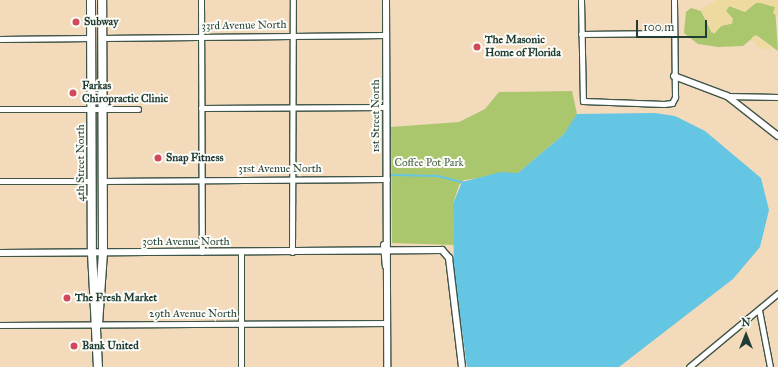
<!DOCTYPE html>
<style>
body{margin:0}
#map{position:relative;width:778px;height:367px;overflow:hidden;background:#f2dabb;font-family:"IM FELL Great Primer",serif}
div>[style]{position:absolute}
.green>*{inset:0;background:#aac76e}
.sand>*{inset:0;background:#eeda9e}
.water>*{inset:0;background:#65c6e3}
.stream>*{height:1.5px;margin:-0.75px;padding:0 0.75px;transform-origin:0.75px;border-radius:0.75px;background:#65c6e3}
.roads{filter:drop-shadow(1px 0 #3f5548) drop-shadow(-1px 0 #3f5548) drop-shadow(0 1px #3f5548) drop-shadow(0 -1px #3f5548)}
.minor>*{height:5px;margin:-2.5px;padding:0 2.5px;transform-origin:2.5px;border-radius:2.5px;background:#fff}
.tertiary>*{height:6px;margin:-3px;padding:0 3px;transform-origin:3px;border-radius:3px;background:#fff}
.primary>*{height:8px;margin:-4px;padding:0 4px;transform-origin:4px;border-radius:4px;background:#fff}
.dots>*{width:11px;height:11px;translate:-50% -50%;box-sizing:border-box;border:2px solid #fdfcf7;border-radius:50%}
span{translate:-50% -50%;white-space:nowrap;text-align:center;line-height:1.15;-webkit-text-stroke:4px #fdfcf7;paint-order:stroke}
.poi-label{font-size:11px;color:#1f3d34;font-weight:700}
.left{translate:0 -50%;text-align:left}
.street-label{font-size:11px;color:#1f3d34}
.park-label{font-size:11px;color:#426042}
.north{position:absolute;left:726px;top:315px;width:40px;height:40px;-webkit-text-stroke:3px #fdfcf7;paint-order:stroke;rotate:0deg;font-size:11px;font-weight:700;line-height:16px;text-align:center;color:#1f3d34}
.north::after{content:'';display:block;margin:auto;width:14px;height:18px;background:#1f3d34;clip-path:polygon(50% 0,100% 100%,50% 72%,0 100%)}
.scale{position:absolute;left:636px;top:20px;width:71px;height:18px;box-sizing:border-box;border:2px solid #1f3d34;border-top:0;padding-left:5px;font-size:12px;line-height:14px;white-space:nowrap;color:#1f3d34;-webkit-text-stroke:3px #fdfcf7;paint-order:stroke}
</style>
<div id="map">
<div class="green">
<i style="clip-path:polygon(757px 2px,775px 7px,778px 51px,756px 35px,743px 46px,718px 47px,698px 44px,684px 33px,686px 12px,691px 8px,701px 11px,712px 33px,723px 25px,731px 24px,733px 19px,726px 11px,729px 6px,745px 12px)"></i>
<i style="clip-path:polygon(572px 91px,577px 114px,574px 121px,564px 134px,518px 173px,464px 180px,459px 185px,453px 204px,454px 245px,392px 243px,391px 127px,459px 122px,485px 109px,499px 92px)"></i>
</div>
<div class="sand">
<i style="clip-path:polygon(717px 0,778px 0,778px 16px,773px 13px,775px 7px,763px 3px,755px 3px,745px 12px,730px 5px,726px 11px,733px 23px,721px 26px,714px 34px,701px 9px)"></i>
<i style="clip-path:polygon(753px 36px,769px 45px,769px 50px,757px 47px,757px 43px,751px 40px)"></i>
</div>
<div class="water">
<i style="clip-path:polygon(655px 113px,675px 116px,705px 131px,761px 178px,769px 210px,760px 247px,733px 279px,619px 367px,467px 367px,454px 272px,453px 204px,462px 182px,501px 172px,518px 173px,564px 134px,577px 114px)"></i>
</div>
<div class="stream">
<i style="left:391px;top:175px;width:47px;rotate:1.2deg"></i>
<i style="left:438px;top:176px;width:25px;rotate:14deg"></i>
</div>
<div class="roads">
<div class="minor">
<i style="left:201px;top:0;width:252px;rotate:89.8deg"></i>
<i style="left:581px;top:0;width:101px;rotate:88.9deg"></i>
<i style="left:583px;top:101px;width:81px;rotate:2.1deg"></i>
<i style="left:664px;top:104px;width:8px;rotate:-7deg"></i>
<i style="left:672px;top:103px;width:7px;rotate:-63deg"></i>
<i style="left:675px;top:97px;width:97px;rotate:-90.6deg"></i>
<i style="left:581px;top:34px;width:93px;rotate:-0.6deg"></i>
<i style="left:102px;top:38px;width:284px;rotate:-0.6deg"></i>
<i style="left:0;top:39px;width:92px;rotate:-0.6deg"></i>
<i style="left:727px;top:96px;width:51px;rotate:1.1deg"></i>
<i style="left:201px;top:108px;width:185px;rotate:-0.3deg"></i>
<i style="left:0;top:109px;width:138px"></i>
<i style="left:0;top:181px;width:92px"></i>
<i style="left:102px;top:181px;width:285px;rotate:-0.4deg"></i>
<i style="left:241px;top:252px;width:115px;rotate:90deg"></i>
<i style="left:292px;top:252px;width:252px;rotate:-89.8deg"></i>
<i style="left:759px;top:310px;width:58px;rotate:79.1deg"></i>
<i style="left:0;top:325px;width:387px;rotate:-0.3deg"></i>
<i style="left:689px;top:367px;width:116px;rotate:-39.7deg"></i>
</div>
<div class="tertiary">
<i style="left:386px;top:0;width:367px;rotate:89.8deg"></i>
<i style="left:674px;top:76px;width:57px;rotate:20.7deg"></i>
<i style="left:727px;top:96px;width:65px;rotate:38.1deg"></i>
<i style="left:384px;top:245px;width:21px;rotate:85deg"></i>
<i style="left:0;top:253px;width:442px;rotate:-0.4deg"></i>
<i style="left:442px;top:250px;width:11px;rotate:49deg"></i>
<i style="left:449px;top:258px;width:110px;rotate:83.2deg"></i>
</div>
<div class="primary">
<i style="left:91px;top:0;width:253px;rotate:89.8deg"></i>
<i style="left:92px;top:253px;width:114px;rotate:87deg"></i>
<i style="left:98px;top:324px;width:71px;rotate:-86deg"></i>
<i style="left:103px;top:253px;width:253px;rotate:-90.2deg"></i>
</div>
</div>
<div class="dots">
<i style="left:76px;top:22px;background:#d1495b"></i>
<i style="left:477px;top:47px;background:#d1495b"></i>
<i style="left:73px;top:93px;background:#d1495b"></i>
<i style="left:158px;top:158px;background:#d1495b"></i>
<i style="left:67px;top:298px;background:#d1495b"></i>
<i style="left:74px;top:346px;background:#d1495b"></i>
</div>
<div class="poi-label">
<span class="left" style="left:84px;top:22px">Subway</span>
<span class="left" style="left:485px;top:47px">The Masonic<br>Home of Florida</span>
<span class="left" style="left:82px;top:93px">Farkas<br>Chiropractic Clinic</span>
<span class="left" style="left:166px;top:158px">Snap Fitness</span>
<span class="left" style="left:75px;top:298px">The Fresh Market</span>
<span class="left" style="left:82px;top:346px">Bank United</span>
</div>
<div class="street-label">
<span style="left:244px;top:26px;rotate:-1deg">33rd Avenue North</span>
<span style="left:376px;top:116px;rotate:-90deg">1st Street North</span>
<span style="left:81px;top:163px;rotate:-90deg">4th Street North</span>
<span style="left:280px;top:169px">31st Avenue North</span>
<span style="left:186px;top:242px">30th Avenue North</span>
<span style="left:193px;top:314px">29th Avenue North</span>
</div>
<div class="park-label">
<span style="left:429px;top:163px">Coffee Pot Park</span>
</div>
<div class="north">N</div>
<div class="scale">100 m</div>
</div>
